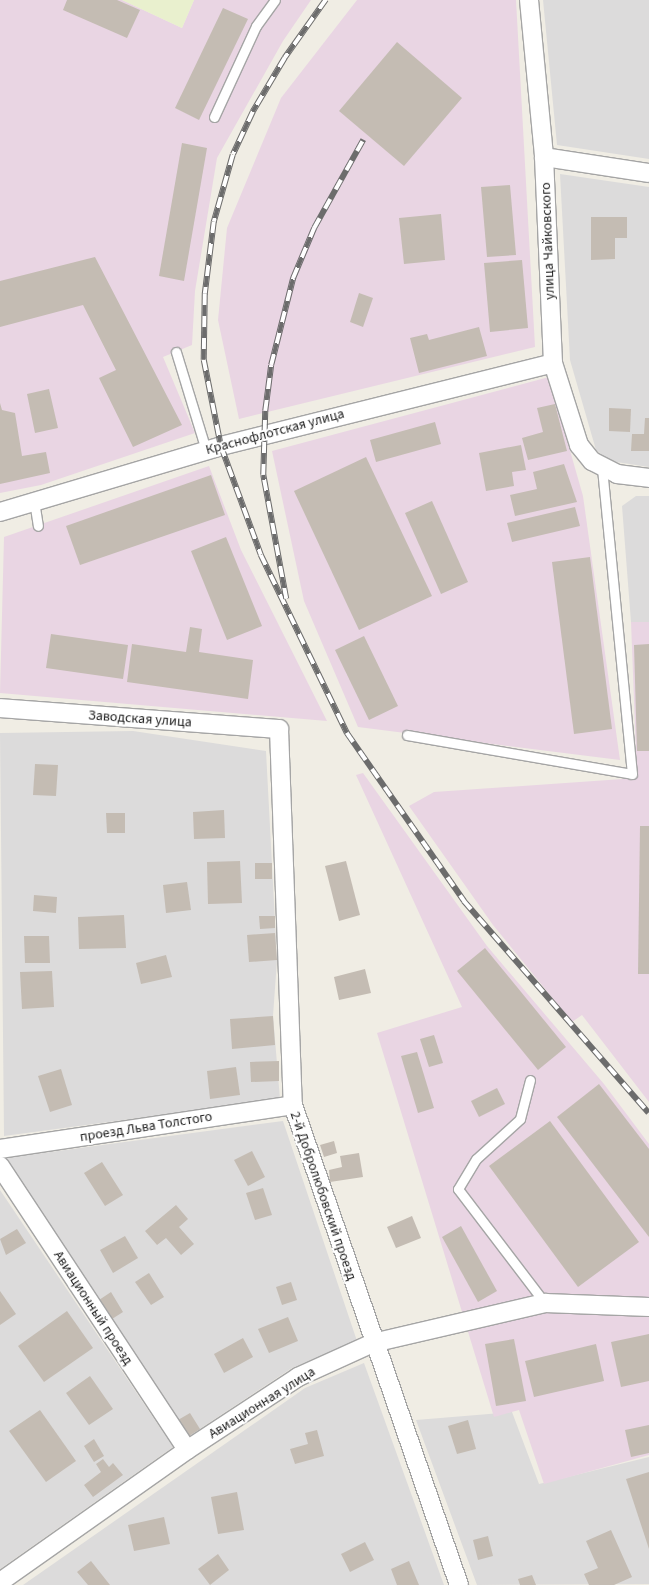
<!DOCTYPE html>
<meta charset="utf-8">
<style>
body{margin:0}
#map{position:relative;width:649px;height:1585px;overflow:hidden;background:#f0ede4;font-family:"Source Sans 3",sans-serif}
div>[style]{position:absolute}
.residential>*{inset:0;background:#dcdbdb}
.industrial>*{inset:0;background:#e9d5e3}
.farmland>*{inset:0;background:#e9f0ce}
.building>*{inset:0;background:#c4bcb3}
.roads{filter:drop-shadow(1px 0 #a5a5a5) drop-shadow(-1px 0 #a5a5a5) drop-shadow(0 1px #a5a5a5) drop-shadow(0 -1px #a5a5a5)}
.service>*{height:9px;margin:-4.5px;padding:0 4.5px;transform-origin:4.5px;border-radius:4.5px;background:#fff}
.minor>*{height:18px;margin:-9px;padding:0 9px;transform-origin:9px;border-radius:9px;background:#fff}
.rail>*{height:5.5px;margin-top:-2.75px;transform-origin:0;background:repeating-linear-gradient(90deg,#fff 0 11px,#6c6c6c 0 22px);box-sizing:border-box;border-block:1px solid #6c6c6c}
span{translate:-50% -50%;white-space:nowrap;text-align:center;line-height:1.15;-webkit-text-stroke:4px #fff;paint-order:stroke}
.street-label{font-size:14px;color:#1e1e1e}
</style>
<div id="map">
<div class="residential">
<i style="clip-path:polygon(543px 0,649px 0,649px 159px,557px 145px)"></i>
<i style="clip-path:polygon(560px 174px,649px 187px,649px 467px,610px 461px,596px 450px,570px 360px)"></i>
<i style="clip-path:polygon(636px 496px,649px 496px,649px 622px,631px 622px,622px 506px)"></i>
<i style="clip-path:polygon(133px 731px,266px 751px,277px 960px,273px 1016px,280px 1099px,4px 1136px,0 733px)"></i>
<i style="clip-path:polygon(283px 1121px,357px 1341px,292px 1368px,189px 1436px,5px 1158px)"></i>
<i style="clip-path:polygon(0 1190px,173px 1447px,0 1569px)"></i>
<i style="clip-path:polygon(364px 1363px,444px 1585px,23px 1585px,305px 1388px)"></i>
<i style="clip-path:polygon(512px 1412px,539px 1484px,649px 1457px,649px 1584px,477px 1585px,416px 1420px)"></i>
</div>
<div class="industrial">
<i style="clip-path:polygon(0 0,122px 0,182px 28px,194px 0,311px 0,283px 41px,217px 158px,195px 291px,192px 345px,163px 357px,195px 433px,41px 485px,0 493px)"></i>
<i style="clip-path:polygon(357px 0,516px 0,535px 347px,239px 419px,218px 320px,227px 228px,281px 98px)"></i>
<i style="clip-path:polygon(549px 377px,583px 496px,620px 760px,358px 727px,304px 601px,272px 451px)"></i>
<i style="clip-path:polygon(209px 466px,241px 550px,327px 721px,0 693px,4px 537px)"></i>
<i style="clip-path:polygon(631px 622px,649px 622px,649px 1102px,582px 1015px,572px 1022px,493px 925px,409px 806px,434px 792px,637px 778px)"></i>
<i style="clip-path:polygon(363px 773px,487px 946px,604px 1084px,649px 1144px,649px 1455px,544px 1484px,519px 1410px,494px 1417px,377px 1033px,462px 1007px,356px 775px)"></i>
</div>
<div class="farmland">
<i style="clip-path:polygon(122px 0,194px 0,182px 28px)"></i>
</div>
<div class="building">
<i style="clip-path:polygon(67px 0,117px 0,140px 10px,127px 38px,63px 10px)"></i>
<i style="clip-path:polygon(223px 8px,248px 19px,199px 120px,175px 108px)"></i>
<i style="clip-path:polygon(397px 42px,462px 98px,404px 166px,339px 111px)"></i>
<i style="clip-path:polygon(182px 143px,207px 148px,184px 281px,159px 276px)"></i>
<i style="clip-path:polygon(510px 185px,516px 255px,487px 257px,481px 187px)"></i>
<i style="clip-path:polygon(441px 214px,445px 260px,404px 264px,399px 218px)"></i>
<i style="clip-path:polygon(591px 217px,627px 217px,627px 238px,615px 238px,615px 259px,591px 260px)"></i>
<i style="clip-path:polygon(95px 257px,182px 425px,133px 447px,99px 378px,116px 370px,83px 305px,0 327px,0 281px)"></i>
<i style="clip-path:polygon(522px 260px,528px 328px,490px 332px,484px 263px)"></i>
<i style="clip-path:polygon(359px 293px,373px 298px,363px 327px,350px 322px)"></i>
<i style="clip-path:polygon(479px 327px,487px 356px,419px 373px,410px 338px,427px 334px,429px 340px)"></i>
<i style="clip-path:polygon(49px 389px,58px 428px,35px 433px,27px 394px)"></i>
<i style="clip-path:polygon(0 403px,2px 410px,15px 413px,22px 456px,46px 452px,50px 473px,0 484px)"></i>
<i style="clip-path:polygon(555px 404px,567px 451px,528px 460px,522px 438px,543px 432px,537px 408px)"></i>
<i style="clip-path:polygon(609px 408px,631px 409px,630px 432px,609px 431px)"></i>
<i style="clip-path:polygon(645px 418px,649px 418px,649px 451px,631px 451px,632px 434px,644px 434px)"></i>
<i style="clip-path:polygon(435px 422px,441px 444px,376px 462px,370px 440px)"></i>
<i style="clip-path:polygon(521px 445px,526px 470px,512px 472px,514px 486px,486px 491px,479px 453px)"></i>
<i style="clip-path:polygon(366px 457px,432px 596px,359px 630px,294px 491px)"></i>
<i style="clip-path:polygon(564px 464px,577px 502px,515px 516px,510px 495px,537px 489px,533px 472px)"></i>
<i style="clip-path:polygon(211px 475px,225px 515px,80px 565px,66px 526px)"></i>
<i style="clip-path:polygon(432px 501px,468px 582px,441px 594px,405px 513px)"></i>
<i style="clip-path:polygon(575px 507px,580px 526px,512px 542px,507px 523px)"></i>
<i style="clip-path:polygon(226px 537px,262px 626px,227px 640px,191px 551px)"></i>
<i style="clip-path:polygon(590px 557px,612px 729px,574px 734px,552px 562px)"></i>
<i style="clip-path:polygon(190px 627px,202px 629px,199px 652px,253px 660px,248px 699px,127px 682px,132px 644px,186px 652px)"></i>
<i style="clip-path:polygon(51px 634px,128px 645px,123px 679px,46px 668px)"></i>
<i style="clip-path:polygon(364px 636px,398px 706px,369px 720px,335px 650px)"></i>
<i style="clip-path:polygon(649px 644px,649px 751px,637px 751px,634px 645px)"></i>
<i style="clip-path:polygon(35px 764px,58px 765px,56px 796px,33px 795px)"></i>
<i style="clip-path:polygon(224px 810px,225px 838px,194px 839px,193px 812px)"></i>
<i style="clip-path:polygon(106px 813px,125px 813px,125px 833px,107px 833px)"></i>
<i style="clip-path:polygon(640px 826px,649px 826px,649px 974px,638px 974px)"></i>
<i style="clip-path:polygon(240px 861px,242px 903px,208px 904px,207px 862px)"></i>
<i style="clip-path:polygon(346px 861px,360px 915px,339px 921px,325px 866px)"></i>
<i style="clip-path:polygon(255px 863px,272px 863px,272px 879px,255px 879px)"></i>
<i style="clip-path:polygon(187px 882px,191px 910px,166px 913px,163px 885px)"></i>
<i style="clip-path:polygon(34px 895px,57px 897px,56px 913px,33px 911px)"></i>
<i style="clip-path:polygon(124px 915px,126px 948px,79px 949px,78px 917px)"></i>
<i style="clip-path:polygon(259px 916px,275px 916px,275px 928px,260px 929px)"></i>
<i style="clip-path:polygon(275px 933px,277px 960px,249px 962px,247px 935px)"></i>
<i style="clip-path:polygon(24px 936px,49px 936px,50px 963px,25px 963px)"></i>
<i style="clip-path:polygon(485px 948px,566px 1047px,538px 1070px,457px 971px)"></i>
<i style="clip-path:polygon(166px 955px,172px 977px,141px 984px,136px 963px)"></i>
<i style="clip-path:polygon(365px 969px,371px 993px,339px 1000px,334px 977px)"></i>
<i style="clip-path:polygon(52px 971px,54px 1007px,22px 1009px,20px 972px)"></i>
<i style="clip-path:polygon(273px 1016px,275px 1045px,232px 1049px,230px 1019px)"></i>
<i style="clip-path:polygon(434px 1035px,443px 1063px,429px 1067px,420px 1039px)"></i>
<i style="clip-path:polygon(417px 1052px,434px 1108px,418px 1113px,401px 1056px)"></i>
<i style="clip-path:polygon(279px 1061px,279px 1081px,251px 1082px,250px 1062px)"></i>
<i style="clip-path:polygon(236px 1067px,240px 1095px,210px 1099px,207px 1071px)"></i>
<i style="clip-path:polygon(61px 1069px,72px 1105px,50px 1112px,38px 1076px)"></i>
<i style="clip-path:polygon(599px 1084px,649px 1149px,649px 1237px,557px 1117px)"></i>
<i style="clip-path:polygon(497px 1088px,505px 1104px,479px 1117px,471px 1101px)"></i>
<i style="clip-path:polygon(550px 1121px,639px 1242px,578px 1287px,489px 1166px)"></i>
<i style="clip-path:polygon(334px 1141px,337px 1153px,324px 1157px,320px 1145px)"></i>
<i style="clip-path:polygon(252px 1151px,265px 1177px,248px 1186px,234px 1160px)"></i>
<i style="clip-path:polygon(359px 1153px,363px 1177px,330px 1182px,329px 1170px,342px 1167px,340px 1156px)"></i>
<i style="clip-path:polygon(102px 1162px,123px 1195px,105px 1206px,84px 1173px)"></i>
<i style="clip-path:polygon(263px 1188px,272px 1215px,255px 1220px,246px 1193px)"></i>
<i style="clip-path:polygon(176px 1205px,188px 1219px,179px 1227px,194px 1244px,181px 1255px,166px 1238px,157px 1245px,145px 1231px)"></i>
<i style="clip-path:polygon(412px 1216px,421px 1238px,396px 1248px,387px 1227px)"></i>
<i style="clip-path:polygon(461px 1226px,497px 1291px,478px 1302px,442px 1237px)"></i>
<i style="clip-path:polygon(17px 1229px,26px 1243px,6px 1255px,0 1239px)"></i>
<i style="clip-path:polygon(125px 1236px,138px 1258px,113px 1273px,100px 1250px)"></i>
<i style="clip-path:polygon(149px 1273px,164px 1297px,151px 1305px,135px 1282px)"></i>
<i style="clip-path:polygon(291px 1282px,297px 1300px,282px 1305px,276px 1287px)"></i>
<i style="clip-path:polygon(0 1291px,16px 1314px,0 1325px)"></i>
<i style="clip-path:polygon(111px 1292px,123px 1312px,112px 1319px,99px 1300px)"></i>
<i style="clip-path:polygon(67px 1311px,93px 1348px,44px 1382px,18px 1346px)"></i>
<i style="clip-path:polygon(288px 1317px,298px 1341px,269px 1353px,258px 1329px)"></i>
<i style="clip-path:polygon(649px 1334px,649px 1381px,621px 1387px,611px 1342px)"></i>
<i style="clip-path:polygon(243px 1338px,253px 1357px,224px 1373px,214px 1354px)"></i>
<i style="clip-path:polygon(514px 1339px,526px 1401px,496px 1406px,485px 1344px)"></i>
<i style="clip-path:polygon(596px 1344px,604px 1381px,534px 1397px,525px 1361px)"></i>
<i style="clip-path:polygon(90px 1376px,113px 1409px,89px 1425px,66px 1393px)"></i>
<i style="clip-path:polygon(40px 1410px,76px 1461px,46px 1482px,9px 1431px)"></i>
<i style="clip-path:polygon(190px 1413px,200px 1429px,189px 1436px,178px 1420px)"></i>
<i style="clip-path:polygon(468px 1420px,476px 1449px,457px 1454px,448px 1426px)"></i>
<i style="clip-path:polygon(649px 1425px,649px 1453px,631px 1457px,625px 1430px)"></i>
<i style="clip-path:polygon(317px 1430px,324px 1456px,295px 1464px,290px 1449px,308px 1444px,305px 1433px)"></i>
<i style="clip-path:polygon(94px 1439px,104px 1456px,94px 1462px,84px 1446px)"></i>
<i style="clip-path:polygon(103px 1459px,109px 1467px,113px 1463px,123px 1475px,93px 1497px,84px 1485px,101px 1472px,96px 1464px)"></i>
<i style="clip-path:polygon(649px 1472px,649px 1549px,626px 1479px)"></i>
<i style="clip-path:polygon(237px 1492px,244px 1530px,218px 1534px,211px 1497px)"></i>
<i style="clip-path:polygon(164px 1517px,170px 1544px,134px 1551px,128px 1525px)"></i>
<i style="clip-path:polygon(611px 1530px,632px 1577px,614px 1585px,589px 1585px,584px 1574px,598px 1568px,586px 1541px)"></i>
<i style="clip-path:polygon(488px 1536px,493px 1556px,478px 1560px,473px 1540px)"></i>
<i style="clip-path:polygon(365px 1542px,374px 1560px,350px 1572px,341px 1554px)"></i>
<i style="clip-path:polygon(218px 1554px,229px 1570px,210px 1585px,198px 1569px)"></i>
<i style="clip-path:polygon(91px 1561px,110px 1585px,88px 1585px,77px 1572px)"></i>
<i style="clip-path:polygon(409px 1561px,419px 1585px,397px 1585px,391px 1569px)"></i>
<i style="clip-path:polygon(532px 1575px,536px 1585px,520px 1585px,518px 1579px)"></i>
</div>
<div class="roads">
<div class="service">
<i style="left:214px;top:117px;width:100px;rotate:-65.2deg"></i>
<i style="left:256px;top:26px;width:32px;rotate:-54deg"></i>
<i style="left:176px;top:352px;width:102px;rotate:73deg"></i>
<i style="left:34px;top:501px;width:25px;rotate:81deg"></i>
<i style="left:407px;top:735px;width:228px;rotate:9.8deg"></i>
<i style="left:632px;top:774px;width:307px;rotate:-95.6deg"></i>
<i style="left:530px;top:1080px;width:40px;rotate:104.4deg"></i>
<i style="left:520px;top:1119px;width:59px;rotate:137.7deg"></i>
<i style="left:476px;top:1159px;width:35px;rotate:121deg"></i>
<i style="left:458px;top:1189px;width:143px;rotate:52.7deg"></i>
</div>
<div class="minor">
<i style="left:529px;top:0;width:158px;rotate:84.5deg"></i>
<i style="left:544px;top:157px;width:206px;rotate:87.5deg"></i>
<i style="left:553px;top:363px;width:86px;rotate:72.4deg"></i>
<i style="left:579px;top:445px;width:21px;rotate:51deg"></i>
<i style="left:592px;top:461px;width:28px;rotate:27deg"></i>
<i style="left:617px;top:474px;width:32px;rotate:7deg"></i>
<i style="left:544px;top:157px;width:106px;rotate:8.7deg"></i>
<i style="left:0;top:512px;width:231px;rotate:-16.6deg"></i>
<i style="left:221px;top:446px;width:342px;rotate:-14deg"></i>
<i style="left:0;top:708px;width:280px;rotate:4.3deg"></i>
<i style="left:279px;top:729px;width:376px;rotate:87.9deg"></i>
<i style="left:293px;top:1105px;width:508px;rotate:70.92deg"></i>
<i style="left:0;top:1149px;width:296px;rotate:-8.5deg"></i>
<i style="left:0;top:1166px;width:340px;rotate:56.6deg"></i>
<i style="left:0;top:1582px;width:229px;rotate:-35.2deg"></i>
<i style="left:187px;top:1450px;width:133px;rotate:-33.3deg"></i>
<i style="left:298px;top:1377px;width:82px;rotate:-24.4deg"></i>
<i style="left:373px;top:1343px;width:177px;rotate:-13.1deg"></i>
<i style="left:545px;top:1303px;width:104px;rotate:2.2deg"></i>
</div>
</div>
<div class="rail">
<i style="left:326px;top:0;width:71px;rotate:125.3deg"></i>
<i style="left:285px;top:58px;width:63px;rotate:120.7deg"></i>
<i style="left:253px;top:112px;width:47px;rotate:114.9deg"></i>
<i style="left:233px;top:155px;width:70px;rotate:105.8deg"></i>
<i style="left:214px;top:222px;width:73px;rotate:97.1deg"></i>
<i style="left:205px;top:294px;width:66px;rotate:90.9deg"></i>
<i style="left:204px;top:360px;width:88px;rotate:78.8deg"></i>
<i style="left:221px;top:446px;width:116px;rotate:69.8deg"></i>
<i style="left:261px;top:555px;width:198px;rotate:64.2deg"></i>
<i style="left:347px;top:733px;width:205px;rotate:55.1deg"></i>
<i style="left:464px;top:901px;width:281px;rotate:48.9deg"></i>
<i style="left:286px;top:599px;width:126px;rotate:-100.5deg"></i>
<i style="left:263px;top:475px;width:64px;rotate:-88.2deg"></i>
<i style="left:265px;top:411px;width:46px;rotate:-82.6deg"></i>
<i style="left:271px;top:365px;width:90px;rotate:-75.8deg"></i>
<i style="left:293px;top:278px;width:54px;rotate:-67.2deg"></i>
<i style="left:314px;top:228px;width:101px;rotate:-60.9deg"></i>
</div>
<div class="street-label">
<span style="left:548px;top:241px;rotate:-92deg">улица Чайковского</span>
<span style="left:275px;top:432px;rotate:-15deg">Краснофлотская улица</span>
<span style="left:140px;top:719px;rotate:4deg">Заводская улица</span>
<span style="left:146px;top:1127px;rotate:-9deg">проезд Льва Толстого</span>
<span style="left:323px;top:1196px;rotate:71deg">2-й Добролюбовский проезд</span>
<span style="left:93px;top:1308px;rotate:57deg">Авиационный проезд</span>
<span style="left:262px;top:1403px;rotate:-32deg">Авиационная улица</span>
</div>
</div>
